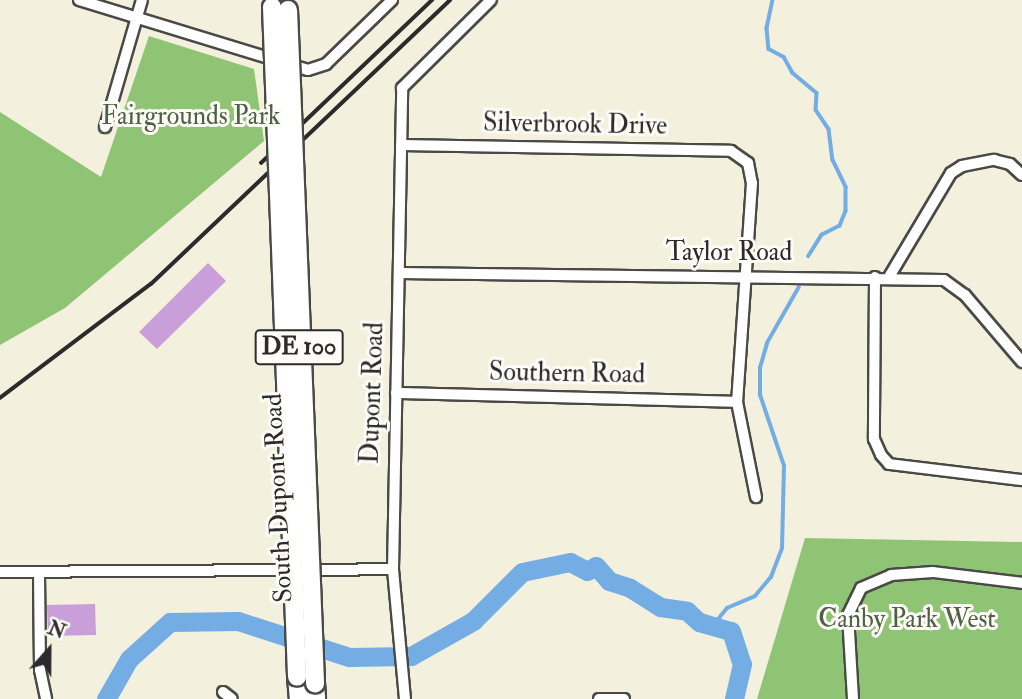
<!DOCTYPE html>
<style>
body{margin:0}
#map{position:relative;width:1022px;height:699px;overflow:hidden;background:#f3f0de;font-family:"IM FELL Double Pica",serif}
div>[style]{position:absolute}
.green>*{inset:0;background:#90c475}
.stream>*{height:3.5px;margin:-1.75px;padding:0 1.75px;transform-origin:1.75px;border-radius:1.75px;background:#73ade3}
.river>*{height:19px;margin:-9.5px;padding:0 9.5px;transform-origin:9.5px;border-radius:9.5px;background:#73ade3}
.building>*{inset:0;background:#ca9ed9}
.roads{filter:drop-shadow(2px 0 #494946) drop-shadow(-2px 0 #494946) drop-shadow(0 2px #494946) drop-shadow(0 -2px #494946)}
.minor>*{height:10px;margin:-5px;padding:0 5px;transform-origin:5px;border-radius:5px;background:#fff}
.primary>*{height:18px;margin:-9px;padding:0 9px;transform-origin:9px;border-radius:9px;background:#fff}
.rail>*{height:3.5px;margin:-1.75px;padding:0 1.75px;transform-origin:1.75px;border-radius:1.75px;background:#2b2b2b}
.bridges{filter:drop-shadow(2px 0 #494946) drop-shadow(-2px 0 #494946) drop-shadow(0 2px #494946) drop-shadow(0 -2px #494946)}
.primary-bridge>*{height:18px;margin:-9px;padding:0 9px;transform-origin:9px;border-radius:9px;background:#fff}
span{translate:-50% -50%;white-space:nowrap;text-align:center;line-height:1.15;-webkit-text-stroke:6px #fdfcf7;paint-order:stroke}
.shield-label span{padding:2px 5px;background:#fdfcf7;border:2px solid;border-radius:5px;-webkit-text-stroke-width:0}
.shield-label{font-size:24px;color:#2b2b2b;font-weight:700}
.park-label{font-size:26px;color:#4e6145}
.street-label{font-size:26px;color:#2b2b2b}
.north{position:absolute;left:14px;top:615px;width:70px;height:70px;-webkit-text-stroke:5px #fdfcf7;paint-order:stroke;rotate:21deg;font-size:19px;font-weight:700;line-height:28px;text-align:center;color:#2b2b2b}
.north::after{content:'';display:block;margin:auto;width:24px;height:32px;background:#2b2b2b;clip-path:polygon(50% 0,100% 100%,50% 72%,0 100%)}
</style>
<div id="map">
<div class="green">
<i style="clip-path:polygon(149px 36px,254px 69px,264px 141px,65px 308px,0 345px,0 112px,101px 177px)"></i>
<i style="clip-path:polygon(805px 538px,1022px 542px,1022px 699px,757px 699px)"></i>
</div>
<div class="stream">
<i style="left:773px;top:0;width:29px;rotate:102deg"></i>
<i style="left:767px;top:28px;width:21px;rotate:85deg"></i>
<i style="left:769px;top:49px;width:17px;rotate:28deg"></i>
<i style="left:784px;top:57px;width:18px;rotate:61deg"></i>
<i style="left:793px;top:73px;width:31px;rotate:40deg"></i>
<i style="left:817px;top:93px;width:17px;rotate:93deg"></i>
<i style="left:816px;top:110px;width:23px;rotate:56deg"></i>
<i style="left:829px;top:129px;width:31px;rotate:83deg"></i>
<i style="left:833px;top:160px;width:30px;rotate:64deg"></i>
<i style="left:846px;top:187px;width:24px;rotate:90deg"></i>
<i style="left:846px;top:211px;width:16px;rotate:112deg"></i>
<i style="left:840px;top:226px;width:20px;rotate:153deg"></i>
<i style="left:822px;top:235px;width:25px;rotate:122deg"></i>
<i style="left:715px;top:623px;width:19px;rotate:-51deg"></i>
<i style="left:727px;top:608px;width:30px;rotate:-23deg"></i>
<i style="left:755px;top:596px;width:25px;rotate:-50deg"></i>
<i style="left:771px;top:577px;width:31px;rotate:-69deg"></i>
<i style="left:782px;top:548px;width:82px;rotate:-88.6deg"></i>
<i style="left:784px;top:466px;width:75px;rotate:-108.7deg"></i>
<i style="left:760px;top:395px;width:27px;rotate:-90deg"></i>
<i style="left:760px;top:368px;width:26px;rotate:-74deg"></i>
<i style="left:767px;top:343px;width:64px;rotate:-60.3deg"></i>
</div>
<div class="river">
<i style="left:106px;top:699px;width:46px;rotate:-60.1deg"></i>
<i style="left:129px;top:659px;width:55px;rotate:-42.1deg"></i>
<i style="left:170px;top:622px;width:68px;rotate:-0.8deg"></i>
<i style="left:238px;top:621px;width:117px;rotate:18deg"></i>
<i style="left:349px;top:657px;width:62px;rotate:-0.9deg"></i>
<i style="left:411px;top:656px;width:71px;rotate:-29.4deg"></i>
<i style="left:473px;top:621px;width:69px;rotate:-45deg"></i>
<i style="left:522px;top:572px;width:49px;rotate:-11.8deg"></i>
<i style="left:570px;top:562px;width:19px;rotate:28deg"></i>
<i style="left:587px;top:571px;width:10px;rotate:-29deg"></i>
<i style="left:596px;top:566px;width:20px;rotate:49deg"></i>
<i style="left:609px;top:581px;width:22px;rotate:18deg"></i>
<i style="left:630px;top:588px;width:36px;rotate:32deg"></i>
<i style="left:660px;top:607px;width:27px;rotate:8deg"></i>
<i style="left:687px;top:611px;width:16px;rotate:43deg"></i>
<i style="left:699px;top:622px;width:33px;rotate:16deg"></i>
<i style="left:731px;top:631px;width:35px;rotate:72deg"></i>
<i style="left:742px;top:664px;width:36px;rotate:103deg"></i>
</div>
<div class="building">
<i style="clip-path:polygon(208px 263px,226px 281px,157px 349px,139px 332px)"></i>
<i style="clip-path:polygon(95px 604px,96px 635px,48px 636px,47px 605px)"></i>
</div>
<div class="roads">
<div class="minor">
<i style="left:79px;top:0;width:239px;rotate:17deg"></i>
<i style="left:308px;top:70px;width:19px;rotate:-18deg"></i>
<i style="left:326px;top:64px;width:92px;rotate:-44.1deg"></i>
<i style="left:105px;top:127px;width:132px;rotate:-73.8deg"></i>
<i style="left:401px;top:145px;width:330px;rotate:1deg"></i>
<i style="left:731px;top:151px;width:21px;rotate:35deg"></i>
<i style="left:748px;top:163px;width:20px;rotate:79deg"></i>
<i style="left:752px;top:183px;width:220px;rotate:93.9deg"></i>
<i style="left:737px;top:402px;width:97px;rotate:78.7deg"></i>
<i style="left:399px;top:273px;width:545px;rotate:0.74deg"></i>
<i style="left:944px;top:280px;width:26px;rotate:36deg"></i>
<i style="left:965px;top:295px;width:88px;rotate:49.6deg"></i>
<i style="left:875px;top:277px;width:162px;rotate:90.4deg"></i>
<i style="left:874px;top:439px;width:17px;rotate:66deg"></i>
<i style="left:881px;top:455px;width:12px;rotate:48deg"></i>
<i style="left:889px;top:464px;width:134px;rotate:6.9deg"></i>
<i style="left:889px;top:277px;width:121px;rotate:-59.2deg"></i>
<i style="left:951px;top:173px;width:13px;rotate:-32deg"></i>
<i style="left:962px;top:166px;width:33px;rotate:-11deg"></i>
<i style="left:994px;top:160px;width:16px;rotate:14deg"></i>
<i style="left:1010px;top:164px;width:16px;rotate:43deg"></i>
<i style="left:396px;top:393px;width:341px;rotate:1.5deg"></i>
<i style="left:0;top:572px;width:393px;rotate:-0.4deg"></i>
<i style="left:39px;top:573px;width:97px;rotate:89.4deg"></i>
<i style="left:40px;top:670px;width:30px;rotate:78deg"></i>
<i style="left:223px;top:692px;width:11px;rotate:38deg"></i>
<i style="left:405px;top:699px;width:131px;rotate:-95.3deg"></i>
<i style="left:393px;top:569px;width:481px;rotate:-88.9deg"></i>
<i style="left:402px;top:88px;width:125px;rotate:-44.7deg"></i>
<i style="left:599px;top:699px;width:25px"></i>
<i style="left:853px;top:699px;width:84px;rotate:-93.4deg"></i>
<i style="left:848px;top:615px;width:30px;rotate:-64deg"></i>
<i style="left:861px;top:588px;width:33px;rotate:-23deg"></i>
<i style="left:891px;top:575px;width:42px;rotate:-4.1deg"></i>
<i style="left:933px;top:572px;width:90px;rotate:7deg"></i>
</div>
<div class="primary">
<i style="left:297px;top:677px;width:22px;rotate:85deg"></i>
<i style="left:315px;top:683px;width:16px;rotate:86deg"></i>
</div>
</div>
<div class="rail">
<i style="left:261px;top:163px;width:236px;rotate:-43.6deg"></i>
<i style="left:0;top:398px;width:189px;rotate:-37.1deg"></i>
<i style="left:151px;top:284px;width:412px;rotate:-43.5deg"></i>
</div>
<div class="bridges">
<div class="primary-bridge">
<i style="left:272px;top:7px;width:670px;rotate:87.86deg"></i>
<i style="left:288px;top:10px;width:674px;rotate:87.7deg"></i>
</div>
</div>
<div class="shield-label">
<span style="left:299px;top:347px">DE 100</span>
</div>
<div class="park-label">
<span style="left:191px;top:117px">Fairgrounds Park</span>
<span style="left:907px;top:620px">Canby Park West</span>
</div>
<div class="street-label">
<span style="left:575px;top:125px;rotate:1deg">Silverbrook Drive</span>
<span style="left:729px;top:253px">Taylor Road</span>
<span style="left:567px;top:374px;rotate:1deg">Southern Road</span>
<span style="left:373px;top:393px;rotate:-88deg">Dupont Road</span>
<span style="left:279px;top:498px;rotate:-93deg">South Dupont Road</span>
</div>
<div class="north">N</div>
</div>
